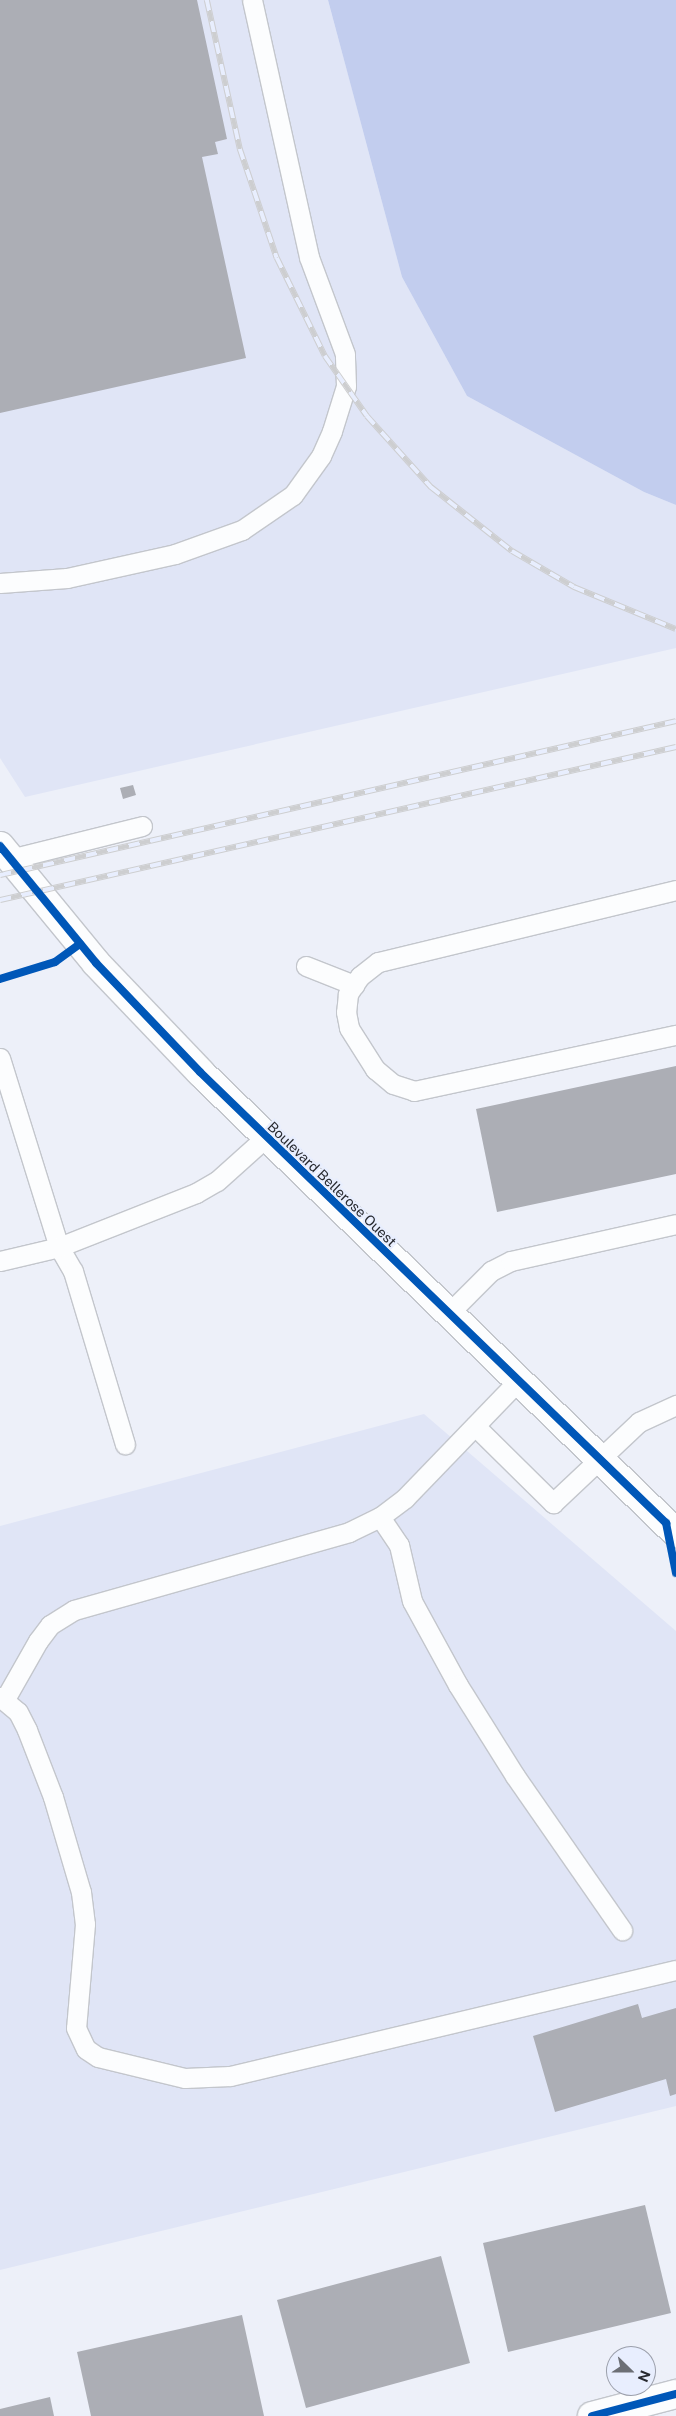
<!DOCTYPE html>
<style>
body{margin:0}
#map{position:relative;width:676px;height:2416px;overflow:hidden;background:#edf0f9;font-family:"Public Sans",sans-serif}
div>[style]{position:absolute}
.built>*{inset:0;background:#e0e5f6}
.water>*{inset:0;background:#c2cdee}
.building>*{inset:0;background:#acaeb5}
.roads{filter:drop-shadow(1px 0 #c3c6cc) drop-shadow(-1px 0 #c3c6cc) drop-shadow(0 1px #c3c6cc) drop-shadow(0 -1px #c3c6cc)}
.service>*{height:19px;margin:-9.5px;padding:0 9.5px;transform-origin:9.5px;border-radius:9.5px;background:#fcfdfe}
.minor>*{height:28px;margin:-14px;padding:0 14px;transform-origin:14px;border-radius:14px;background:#fcfdfe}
.tertiary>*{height:28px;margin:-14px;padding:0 14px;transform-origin:14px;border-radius:14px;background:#fcfdfe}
.rail>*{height:5.5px;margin-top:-2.75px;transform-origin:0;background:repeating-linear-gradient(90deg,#e8eefe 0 11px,#cdced0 0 22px);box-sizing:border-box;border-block:1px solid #cdced0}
.cycleway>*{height:8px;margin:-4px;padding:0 4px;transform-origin:4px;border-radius:4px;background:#0057b8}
span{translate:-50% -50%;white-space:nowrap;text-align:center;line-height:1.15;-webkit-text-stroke:4.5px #e8eefe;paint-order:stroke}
.street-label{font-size:14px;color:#27292f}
.north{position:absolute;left:606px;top:2346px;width:50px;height:50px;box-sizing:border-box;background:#e8eefe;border:1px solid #9b9fab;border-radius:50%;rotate:112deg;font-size:14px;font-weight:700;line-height:20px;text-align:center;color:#27292f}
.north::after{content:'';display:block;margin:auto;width:18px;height:22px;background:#6c6f76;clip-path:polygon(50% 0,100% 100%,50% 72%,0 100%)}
</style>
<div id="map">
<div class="built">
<i style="clip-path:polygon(0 0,328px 0,402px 277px,467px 396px,644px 492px,676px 505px,676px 648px,25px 797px,0 758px)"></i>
<i style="clip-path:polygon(424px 1414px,676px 1631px,676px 2106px,0 2270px,0 1526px)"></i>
</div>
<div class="water">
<i style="clip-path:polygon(328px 0,676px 0,676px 505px,644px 492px,467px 396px,402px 277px)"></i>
</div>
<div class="building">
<i style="clip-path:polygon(0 0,197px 0,227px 139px,215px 142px,218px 154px,202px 157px,246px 358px,0 413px)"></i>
<i style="clip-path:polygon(133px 785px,136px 795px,123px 799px,120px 788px)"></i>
<i style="clip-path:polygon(676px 1066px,676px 1174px,497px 1212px,476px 1109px)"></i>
<i style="clip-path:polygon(638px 2004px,642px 2018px,676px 2008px,676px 2094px,670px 2096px,666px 2079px,555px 2112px,533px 2036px)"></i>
<i style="clip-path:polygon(645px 2205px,671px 2313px,508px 2352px,483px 2243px)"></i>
<i style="clip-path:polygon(441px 2256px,470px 2363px,306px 2408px,277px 2300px)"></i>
<i style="clip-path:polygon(242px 2315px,264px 2416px,91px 2416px,77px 2352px)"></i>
<i style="clip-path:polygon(50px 2397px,54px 2416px,0 2416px,0 2409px)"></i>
</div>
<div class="roads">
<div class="service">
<i style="left:0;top:583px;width:67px;rotate:-4.3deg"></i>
<i style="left:67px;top:578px;width:111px;rotate:-12.5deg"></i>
<i style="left:175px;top:554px;width:71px;rotate:-19.7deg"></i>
<i style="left:242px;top:530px;width:62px;rotate:-34.5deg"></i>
<i style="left:293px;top:495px;width:48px;rotate:-54.3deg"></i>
<i style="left:321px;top:456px;width:27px;rotate:-66deg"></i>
<i style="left:332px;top:431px;width:47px;rotate:-72.7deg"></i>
<i style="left:346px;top:386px;width:32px;rotate:-92deg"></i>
<i style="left:345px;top:354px;width:103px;rotate:-110.4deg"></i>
<i style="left:309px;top:257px;width:263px;rotate:-102.5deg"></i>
<i style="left:10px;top:859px;width:136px;rotate:-14deg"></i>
<i style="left:676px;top:890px;width:307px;rotate:166.4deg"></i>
<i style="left:378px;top:962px;width:23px;rotate:142deg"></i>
<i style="left:360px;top:976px;width:22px;rotate:124deg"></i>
<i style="left:348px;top:994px;width:18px;rotate:96deg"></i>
<i style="left:346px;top:1012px;width:16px;rotate:79deg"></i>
<i style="left:349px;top:1028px;width:49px;rotate:57.6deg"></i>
<i style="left:375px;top:1069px;width:23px;rotate:40deg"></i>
<i style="left:393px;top:1084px;width:22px;rotate:18deg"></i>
<i style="left:414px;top:1091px;width:268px;rotate:-12.1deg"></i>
<i style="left:306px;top:966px;width:52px;rotate:21.6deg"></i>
<i style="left:0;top:1058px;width:198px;rotate:72.7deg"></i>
<i style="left:59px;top:1247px;width:28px;rotate:60deg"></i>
<i style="left:73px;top:1271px;width:181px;rotate:73.3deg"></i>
<i style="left:0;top:1261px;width:61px;rotate:-13.3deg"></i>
<i style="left:59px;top:1247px;width:147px;rotate:-21.5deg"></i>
<i style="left:196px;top:1193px;width:24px;rotate:-30deg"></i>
<i style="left:217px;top:1181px;width:66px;rotate:-41.9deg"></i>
<i style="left:448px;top:1314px;width:61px;rotate:-45deg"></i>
<i style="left:491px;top:1271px;width:22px;rotate:-27deg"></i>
<i style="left:511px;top:1261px;width:169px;rotate:-12.6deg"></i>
<i style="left:475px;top:1426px;width:110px;rotate:44.6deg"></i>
<i style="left:553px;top:1503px;width:118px;rotate:-43.3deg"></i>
<i style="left:639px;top:1422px;width:41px;rotate:-24.7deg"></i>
<i style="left:380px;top:1517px;width:34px;rotate:56deg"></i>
<i style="left:399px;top:1545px;width:57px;rotate:76.9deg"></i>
<i style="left:412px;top:1601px;width:96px;rotate:61.3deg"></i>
<i style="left:458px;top:1685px;width:107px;rotate:57.9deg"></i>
<i style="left:515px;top:1776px;width:188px;rotate:55.2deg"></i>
<i style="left:0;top:1697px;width:23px;rotate:40deg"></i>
<i style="left:18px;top:1712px;width:20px;rotate:63deg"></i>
<i style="left:27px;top:1730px;width:72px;rotate:68.8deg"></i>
<i style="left:53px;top:1797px;width:99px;rotate:73.6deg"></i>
<i style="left:81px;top:1892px;width:32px;rotate:83deg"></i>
<i style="left:85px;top:1924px;width:104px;rotate:94.9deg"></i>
<i style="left:76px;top:2028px;width:23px;rotate:65deg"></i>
<i style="left:86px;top:2049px;width:14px;rotate:34deg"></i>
<i style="left:98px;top:2057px;width:89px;rotate:13.6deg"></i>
<i style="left:185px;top:2078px;width:45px;rotate:-2.5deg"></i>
<i style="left:230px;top:2076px;width:458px;rotate:-13.4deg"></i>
<i style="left:5px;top:1699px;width:67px;rotate:-60.4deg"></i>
<i style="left:38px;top:1641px;width:20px;rotate:-53deg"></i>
<i style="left:50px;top:1625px;width:28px;rotate:-32deg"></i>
<i style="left:74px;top:1610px;width:286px;rotate:-15.8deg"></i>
<i style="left:349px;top:1532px;width:34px;rotate:-26deg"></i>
<i style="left:380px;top:1517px;width:31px;rotate:-37deg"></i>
<i style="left:405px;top:1498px;width:163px;rotate:-46deg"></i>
</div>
<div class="minor">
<i style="left:592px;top:2416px;width:87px;rotate:-14.7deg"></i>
</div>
<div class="tertiary">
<i style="left:0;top:846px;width:151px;rotate:50.6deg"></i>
<i style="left:96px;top:963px;width:151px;rotate:46.3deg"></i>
<i style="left:200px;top:1072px;width:663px;rotate:44.08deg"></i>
</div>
</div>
<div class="rail">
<i style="left:207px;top:0;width:153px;rotate:77.5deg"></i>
<i style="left:240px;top:149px;width:115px;rotate:71.3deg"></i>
<i style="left:277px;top:258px;width:109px;rotate:63.9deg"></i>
<i style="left:325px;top:356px;width:73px;rotate:55deg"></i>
<i style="left:367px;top:416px;width:96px;rotate:48deg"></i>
<i style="left:431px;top:487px;width:103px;rotate:38.3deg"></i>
<i style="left:512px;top:551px;width:72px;rotate:30.1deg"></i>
<i style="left:574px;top:587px;width:110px;rotate:22.4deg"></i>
<i style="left:0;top:875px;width:693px;rotate:-12.83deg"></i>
<i style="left:0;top:900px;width:693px;rotate:-12.75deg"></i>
</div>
<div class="cycleway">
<i style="left:0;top:846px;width:151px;rotate:50.6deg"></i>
<i style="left:96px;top:963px;width:151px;rotate:46.3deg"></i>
<i style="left:200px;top:1072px;width:649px;rotate:44.06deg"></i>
<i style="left:666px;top:1523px;width:51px;rotate:78.7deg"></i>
<i style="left:0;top:979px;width:58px;rotate:-17.2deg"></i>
<i style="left:55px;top:962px;width:31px;rotate:-36deg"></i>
<i style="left:592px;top:2416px;width:87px;rotate:-14.7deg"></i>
</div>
<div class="street-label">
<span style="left:332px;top:1184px;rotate:44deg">Boulevard Bellerose Ouest</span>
</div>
<div class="north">N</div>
</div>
